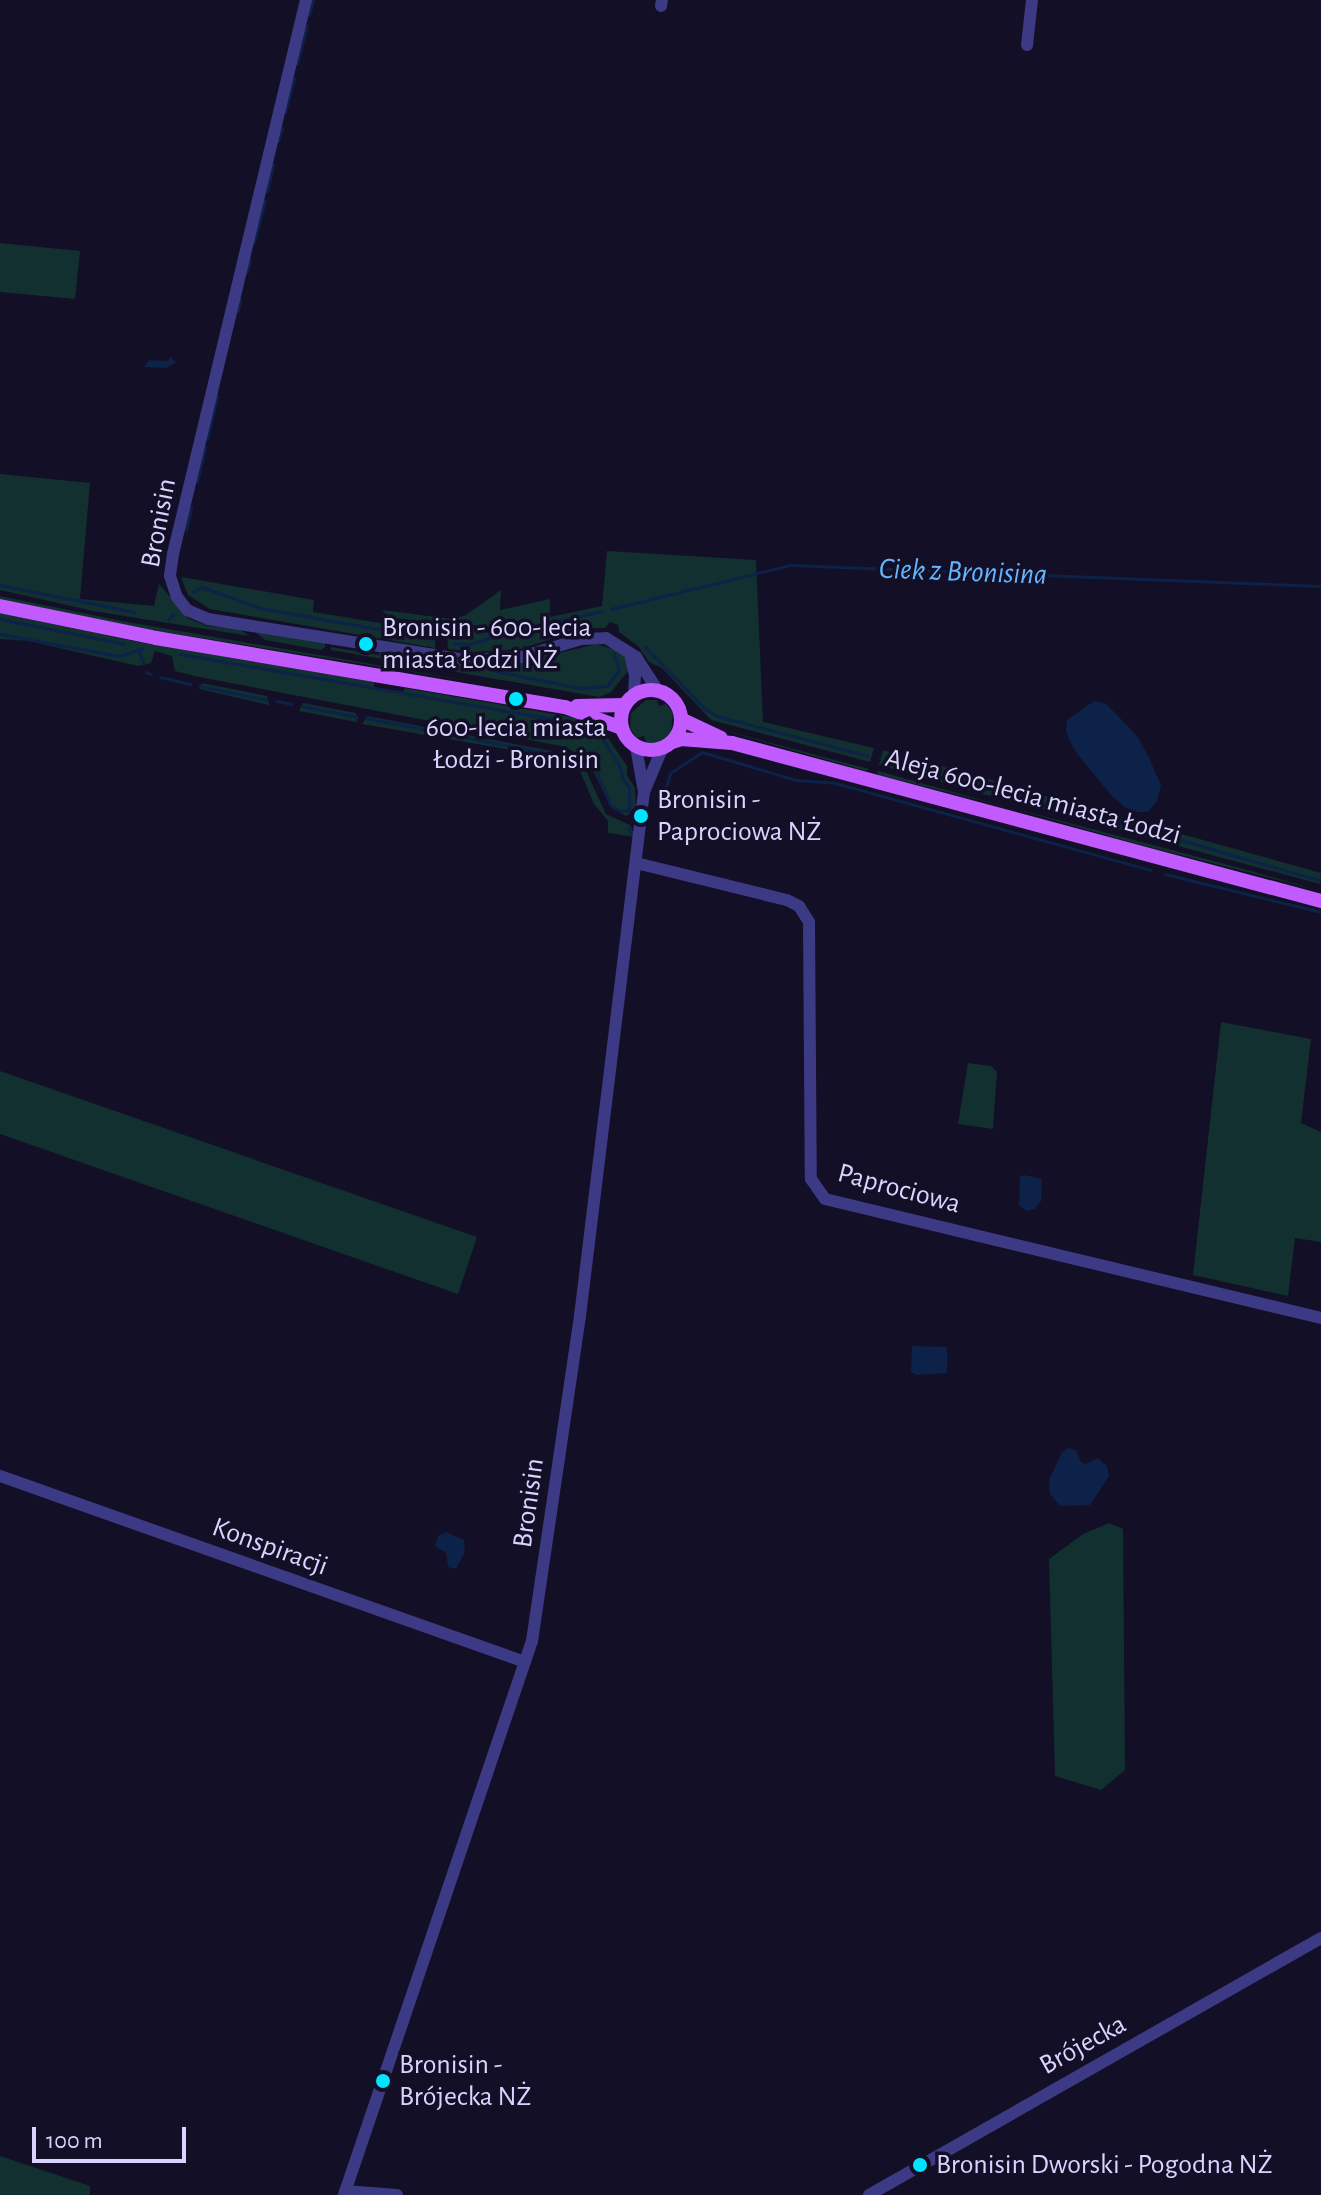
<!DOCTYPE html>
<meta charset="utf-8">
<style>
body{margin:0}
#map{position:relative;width:1321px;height:2195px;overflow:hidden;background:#130f26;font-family:"Alegreya Sans",sans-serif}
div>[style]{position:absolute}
.green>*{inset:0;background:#12302f}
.water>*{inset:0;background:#0c2248}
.stream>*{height:3px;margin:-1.5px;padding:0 1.5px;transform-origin:1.5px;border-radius:1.5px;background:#0c2248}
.minor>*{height:12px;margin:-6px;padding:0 6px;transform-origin:6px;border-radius:6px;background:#3d3a85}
.major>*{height:14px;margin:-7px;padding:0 7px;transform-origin:7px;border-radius:7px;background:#c25bff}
.major>.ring{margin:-7px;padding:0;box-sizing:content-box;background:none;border:14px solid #c25bff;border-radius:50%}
.dots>*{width:22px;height:22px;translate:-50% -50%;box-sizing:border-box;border:4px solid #130f26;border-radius:50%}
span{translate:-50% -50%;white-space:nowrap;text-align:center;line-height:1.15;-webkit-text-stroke:7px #130f26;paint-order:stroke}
.street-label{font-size:28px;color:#d9d4ff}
.poi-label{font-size:28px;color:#d9d4ff}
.left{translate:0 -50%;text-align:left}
.water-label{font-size:30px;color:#62b6ff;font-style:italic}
.scale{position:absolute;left:32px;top:2127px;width:154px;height:36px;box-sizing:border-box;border:4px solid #d9d4ff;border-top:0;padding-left:10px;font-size:24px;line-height:28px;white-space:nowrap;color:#d9d4ff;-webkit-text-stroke:6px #130f26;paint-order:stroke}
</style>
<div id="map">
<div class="green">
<i style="clip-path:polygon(0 243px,80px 251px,75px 299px,0 292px)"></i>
<i style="clip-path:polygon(0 474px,90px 483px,80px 599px,154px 606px,159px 584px,189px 619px,208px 626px,239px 629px,249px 636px,93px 611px,0 590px)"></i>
<i style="clip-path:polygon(607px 551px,756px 560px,763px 722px,874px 748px,870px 762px,711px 720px,662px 668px,649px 662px,638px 646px,619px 632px,618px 625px,610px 622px,605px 628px,586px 628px,520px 649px,474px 652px,448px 649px,447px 634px,437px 624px,389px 617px,382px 610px,452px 619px,466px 615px,501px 590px,500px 610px,550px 599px,550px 617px,602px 606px)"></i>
<i style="clip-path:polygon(181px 577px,314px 600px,313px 612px,429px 631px,435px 635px,435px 648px,210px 609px,188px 595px)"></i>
<i style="clip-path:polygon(0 596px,122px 621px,486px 684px,134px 627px,0 599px)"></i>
<i style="clip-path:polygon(0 613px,138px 642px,374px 682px,374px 687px,403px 692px,405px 688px,588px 720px,599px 725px,627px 766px,627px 775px,635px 788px,636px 810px,626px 816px,611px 808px,590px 764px,566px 747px,194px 676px,175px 671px,172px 656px,155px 651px,151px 663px,138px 666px,29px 641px,0 639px)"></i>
<i style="clip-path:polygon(254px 631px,325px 643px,325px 647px,321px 650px,265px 640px)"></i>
<i style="clip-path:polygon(596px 644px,619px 651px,627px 659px,629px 670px,611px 692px,599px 697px,331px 650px,331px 647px,379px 655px,380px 652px,479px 666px,518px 663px)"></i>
<i style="clip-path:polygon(202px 683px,267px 696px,269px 705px,199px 689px)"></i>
<i style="clip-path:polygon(646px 700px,657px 700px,659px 706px,666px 704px,673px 713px,671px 734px,658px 743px,646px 743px,644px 736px,637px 738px,630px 729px,631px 713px)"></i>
<i style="clip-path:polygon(303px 703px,356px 713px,357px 722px,299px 711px)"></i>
<i style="clip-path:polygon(367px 716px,552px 751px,559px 754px,557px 758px,362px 724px)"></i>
<i style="clip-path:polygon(708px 726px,869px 769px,866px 771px)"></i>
<i style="clip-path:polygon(883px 750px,1009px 785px,1005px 800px,879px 765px)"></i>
<i style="clip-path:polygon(567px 755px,586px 771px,606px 814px,630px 825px,635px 837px,608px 833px,608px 821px,594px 804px,580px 771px,565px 759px)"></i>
<i style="clip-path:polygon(877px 772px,878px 771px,1003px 806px,879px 775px)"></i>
<i style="clip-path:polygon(1017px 788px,1321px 873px,1320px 884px,1014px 802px)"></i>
<i style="clip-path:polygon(1012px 808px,1244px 869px,1321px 891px,1130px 842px)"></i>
<i style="clip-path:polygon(1221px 1022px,1311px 1039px,1301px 1123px,1321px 1132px,1321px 1242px,1295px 1238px,1288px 1296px,1193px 1275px)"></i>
<i style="clip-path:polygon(968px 1063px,991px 1066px,997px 1072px,993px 1129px,958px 1124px)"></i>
<i style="clip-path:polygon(0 1071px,477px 1237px,458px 1294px,0 1134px)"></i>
<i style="clip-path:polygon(1109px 1523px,1123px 1529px,1125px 1770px,1101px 1790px,1055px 1776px,1049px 1559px,1083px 1534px)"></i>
<i style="clip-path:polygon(0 2156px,90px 2186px,90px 2195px,0 2195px)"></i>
</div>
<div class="water">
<i style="clip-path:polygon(170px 357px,176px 362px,166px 368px,144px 367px,149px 360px,168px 361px)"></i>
<i style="clip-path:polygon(1094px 701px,1105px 703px,1120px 718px,1138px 737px,1149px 758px,1161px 785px,1157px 801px,1148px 812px,1130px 812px,1110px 794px,1075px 751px,1066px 732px,1067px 720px)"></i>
<i style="clip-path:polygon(1024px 1175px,1042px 1179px,1041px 1201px,1035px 1209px,1027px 1211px,1019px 1205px,1020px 1176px)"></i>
<i style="clip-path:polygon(912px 1346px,947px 1347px,947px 1373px,917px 1375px,911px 1372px)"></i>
<i style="clip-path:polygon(1068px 1448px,1076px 1450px,1081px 1462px,1086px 1464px,1098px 1458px,1107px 1466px,1109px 1476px,1090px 1505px,1060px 1506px,1050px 1494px,1049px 1480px,1062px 1452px)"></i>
<i style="clip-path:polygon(446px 1532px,464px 1540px,465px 1552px,456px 1569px,448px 1567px,446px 1553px,435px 1546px,438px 1536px)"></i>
</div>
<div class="stream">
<i style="left:309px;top:15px;width:16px;rotate:-75deg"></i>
<i style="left:297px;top:64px;width:40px;rotate:-75.6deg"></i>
<i style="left:285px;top:112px;width:35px;rotate:-75deg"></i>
<i style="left:278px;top:141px;width:14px;rotate:-73deg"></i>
<i style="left:267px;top:191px;width:27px;rotate:-77deg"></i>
<i style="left:254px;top:242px;width:43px;rotate:-75.3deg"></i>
<i style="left:247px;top:272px;width:13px;rotate:-77deg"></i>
<i style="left:238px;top:311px;width:12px;rotate:-81deg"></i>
<i style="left:207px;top:439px;width:44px;rotate:-76.9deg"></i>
<i style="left:197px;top:482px;width:36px;rotate:-77deg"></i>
<i style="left:186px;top:530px;width:23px;rotate:-77deg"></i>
<i style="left:0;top:585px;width:137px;rotate:11.4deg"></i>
<i style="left:193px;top:592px;width:10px;rotate:-29deg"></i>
<i style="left:202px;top:587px;width:62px;rotate:19.9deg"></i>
<i style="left:260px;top:608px;width:177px;rotate:10.1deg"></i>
<i style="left:611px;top:609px;width:184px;rotate:-13.8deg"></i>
<i style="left:790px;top:565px;width:531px;rotate:2.26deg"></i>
<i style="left:0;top:619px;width:127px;rotate:11.3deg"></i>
<i style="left:168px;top:620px;width:8px;rotate:-50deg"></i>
<i style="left:0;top:634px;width:121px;rotate:10.5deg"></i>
<i style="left:119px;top:656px;width:25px;rotate:-18deg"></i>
<i style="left:454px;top:643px;width:16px;rotate:4deg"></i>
<i style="left:470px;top:644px;width:55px;rotate:-16.8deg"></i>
<i style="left:523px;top:628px;width:81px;rotate:-12.1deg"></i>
<i style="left:645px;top:647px;width:85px;rotate:46deg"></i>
<i style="left:704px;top:708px;width:15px;rotate:32deg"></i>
<i style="left:717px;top:716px;width:156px;rotate:14.8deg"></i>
<i style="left:139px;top:652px;width:11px;rotate:68deg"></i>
<i style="left:180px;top:654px;width:412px;rotate:9.9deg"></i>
<i style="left:586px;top:725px;width:14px;rotate:30deg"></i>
<i style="left:598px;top:732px;width:41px;rotate:57.8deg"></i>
<i style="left:620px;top:767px;width:13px;rotate:77deg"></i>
<i style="left:623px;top:780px;width:9px;rotate:49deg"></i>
<i style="left:629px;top:787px;width:24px;rotate:90deg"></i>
<i style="left:495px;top:671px;width:87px;rotate:11.3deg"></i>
<i style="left:580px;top:688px;width:27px;rotate:-4deg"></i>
<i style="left:607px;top:686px;width:20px;rotate:-53deg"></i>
<i style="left:619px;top:670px;width:17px;rotate:-107deg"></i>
<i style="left:146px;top:672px;width:5px;rotate:22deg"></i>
<i style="left:160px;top:677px;width:31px;rotate:13deg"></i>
<i style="left:200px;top:686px;width:68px;rotate:11.8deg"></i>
<i style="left:277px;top:701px;width:15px;rotate:11deg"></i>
<i style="left:302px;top:706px;width:56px;rotate:11.3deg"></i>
<i style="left:366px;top:718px;width:195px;rotate:11deg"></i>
<i style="left:566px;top:758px;width:16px;rotate:35deg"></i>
<i style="left:884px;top:761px;width:121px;rotate:14.8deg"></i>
<i style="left:597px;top:773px;width:36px;rotate:67deg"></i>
<i style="left:611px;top:806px;width:10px;rotate:29deg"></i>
<i style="left:620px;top:811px;width:9px;rotate:-6deg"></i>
<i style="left:1021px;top:797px;width:142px;rotate:14.7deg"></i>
<i style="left:661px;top:803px;width:31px;rotate:-73deg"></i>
<i style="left:670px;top:773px;width:38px;rotate:-33deg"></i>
<i style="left:702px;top:752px;width:98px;rotate:16.6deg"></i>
<i style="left:796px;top:780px;width:39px;rotate:4deg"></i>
<i style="left:835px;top:783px;width:327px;rotate:15.4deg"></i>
<i style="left:628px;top:828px;width:11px;rotate:63deg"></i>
<i style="left:1174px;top:838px;width:151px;rotate:16.2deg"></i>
<i style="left:1165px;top:874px;width:161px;rotate:13.7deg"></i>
</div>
<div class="minor">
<i style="left:306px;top:0;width:570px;rotate:103.5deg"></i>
<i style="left:173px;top:554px;width:22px;rotate:98deg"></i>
<i style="left:170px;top:576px;width:22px;rotate:72deg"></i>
<i style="left:177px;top:597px;width:16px;rotate:52deg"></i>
<i style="left:187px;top:610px;width:23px;rotate:23deg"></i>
<i style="left:208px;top:619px;width:261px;rotate:9deg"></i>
<i style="left:466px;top:660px;width:55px;rotate:-3.1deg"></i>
<i style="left:521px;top:657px;width:63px;rotate:-16.7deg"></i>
<i style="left:581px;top:639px;width:25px;rotate:-2deg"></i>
<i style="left:606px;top:638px;width:36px;rotate:32deg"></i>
<i style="left:636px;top:657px;width:40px;rotate:57.1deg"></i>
<i style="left:661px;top:6px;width:6px;rotate:-81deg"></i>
<i style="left:1027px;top:45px;width:45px;rotate:-83.7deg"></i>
<i style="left:630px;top:654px;width:22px;rotate:77deg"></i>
<i style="left:635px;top:675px;width:21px;rotate:93deg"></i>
<i style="left:636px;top:747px;width:46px;rotate:79.9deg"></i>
<i style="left:636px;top:863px;width:155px;rotate:13.8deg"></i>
<i style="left:787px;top:900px;width:13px;rotate:27deg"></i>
<i style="left:799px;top:906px;width:19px;rotate:58deg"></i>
<i style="left:809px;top:922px;width:257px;rotate:89.6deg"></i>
<i style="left:811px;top:1179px;width:24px;rotate:55deg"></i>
<i style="left:825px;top:1199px;width:510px;rotate:13.49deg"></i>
<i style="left:0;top:1476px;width:557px;rotate:19.51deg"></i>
<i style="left:345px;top:2191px;width:52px;rotate:4.4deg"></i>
<i style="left:344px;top:2195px;width:585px;rotate:-71.26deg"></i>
<i style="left:532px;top:1641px;width:329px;rotate:-81.6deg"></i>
<i style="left:580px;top:1316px;width:528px;rotate:-83.04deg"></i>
<i style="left:644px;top:792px;width:47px;rotate:-67.3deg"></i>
<i style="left:869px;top:2195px;width:520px;rotate:-29.62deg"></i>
</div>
<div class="major">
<i style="left:0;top:606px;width:159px;rotate:11.6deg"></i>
<i style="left:156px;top:638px;width:415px;rotate:9.6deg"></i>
<i style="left:565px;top:707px;width:61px;rotate:20.2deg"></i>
<i class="ring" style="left:621px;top:690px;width:46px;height:46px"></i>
<i style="left:577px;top:706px;width:48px;rotate:-1.2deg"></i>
<i style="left:681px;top:719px;width:44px;rotate:25.4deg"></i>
<i style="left:672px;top:742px;width:9px;rotate:-18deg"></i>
<i style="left:681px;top:739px;width:51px;rotate:4.5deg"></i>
<i style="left:732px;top:743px;width:610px;rotate:15.02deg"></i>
</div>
<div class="dots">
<i style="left:366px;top:644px;background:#00e5ff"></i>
<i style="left:516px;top:699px;background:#00e5ff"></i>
<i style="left:641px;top:816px;background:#00e5ff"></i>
<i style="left:383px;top:2081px;background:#00e5ff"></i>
<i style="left:920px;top:2165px;background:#00e5ff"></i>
</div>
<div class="street-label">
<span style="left:159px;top:523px;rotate:-79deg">Bronisin</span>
<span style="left:1033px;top:797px;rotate:15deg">Aleja 600-lecia miasta Łodzi</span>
<span style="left:899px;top:1189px;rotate:15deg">Paprociowa</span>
<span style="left:529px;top:1503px;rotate:-82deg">Bronisin</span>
<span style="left:270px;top:1547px;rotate:20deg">Konspiracji</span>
<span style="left:1083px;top:2045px;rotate:-29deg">Brójecka</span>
</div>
<div class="poi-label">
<span class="left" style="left:382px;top:644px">Bronisin - 600-lecia<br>miasta Łodzi NŻ</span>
<span style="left:516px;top:744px">600-lecia miasta<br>Łodzi - Bronisin</span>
<span class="left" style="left:657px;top:816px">Bronisin -<br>Paprociowa NŻ</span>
<span class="left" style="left:399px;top:2081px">Bronisin -<br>Brójecka NŻ</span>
<span class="left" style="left:936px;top:2165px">Bronisin Dworski - Pogodna NŻ</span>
</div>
<div class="water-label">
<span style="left:963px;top:572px;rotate:2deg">Ciek z Bronisina</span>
</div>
<div class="scale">100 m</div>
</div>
